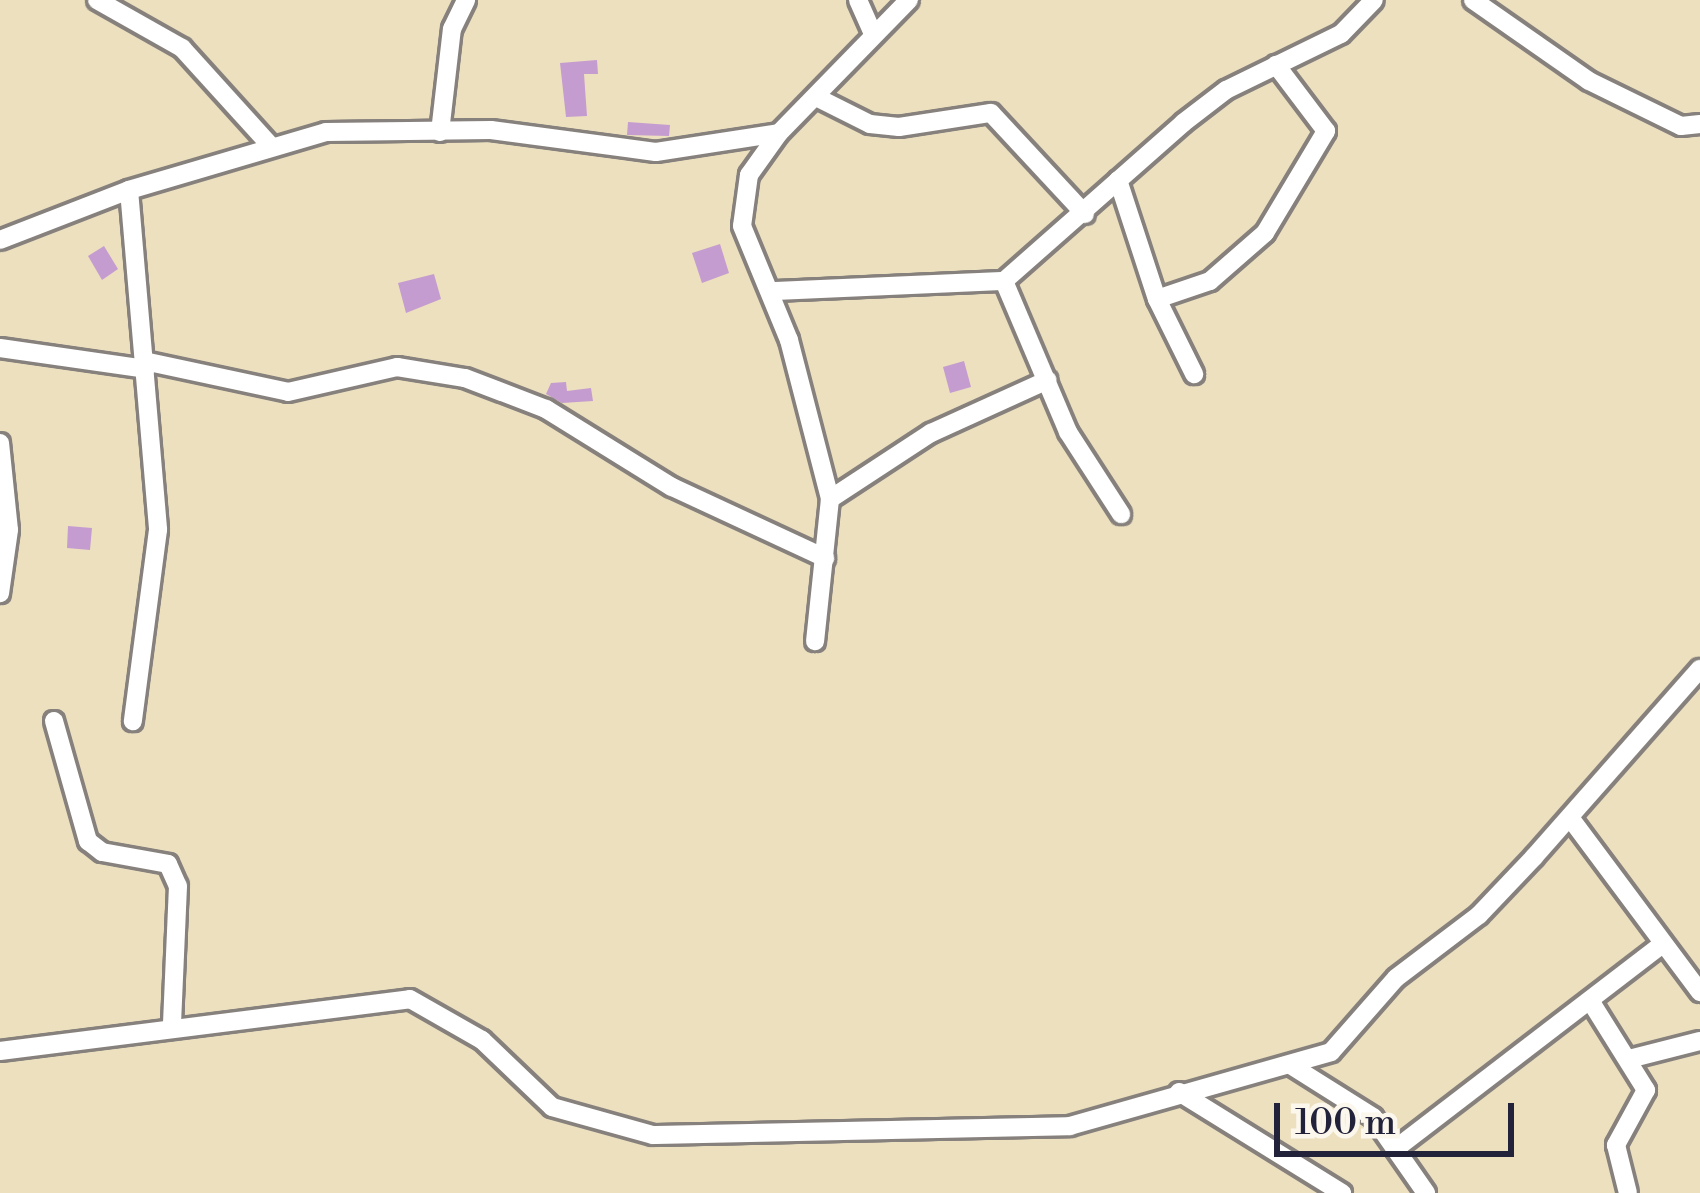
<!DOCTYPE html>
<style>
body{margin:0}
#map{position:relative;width:1700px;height:1193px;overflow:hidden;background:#ece0bf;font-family:"Libre Bodoni",serif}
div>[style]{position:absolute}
.building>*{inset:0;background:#c59ccf}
.roads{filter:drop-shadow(3px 0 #87817d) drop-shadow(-3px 0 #87817d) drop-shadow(0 3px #87817d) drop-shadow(0 -3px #87817d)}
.minor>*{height:18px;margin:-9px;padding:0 9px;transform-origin:9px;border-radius:9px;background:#fff}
span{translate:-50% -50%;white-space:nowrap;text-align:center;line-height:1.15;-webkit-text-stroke:10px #fbf7ec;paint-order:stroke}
.scale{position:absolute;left:1274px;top:1103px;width:240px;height:54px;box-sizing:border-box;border:6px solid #22223b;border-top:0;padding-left:15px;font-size:36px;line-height:42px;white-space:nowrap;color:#22223b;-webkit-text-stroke:9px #fbf7ec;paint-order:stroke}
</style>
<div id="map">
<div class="building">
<i style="clip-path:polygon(597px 60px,598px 74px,584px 74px,587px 116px,566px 117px,560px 63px)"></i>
<i style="clip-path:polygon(628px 122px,670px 125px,669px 136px,627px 135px)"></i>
<i style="clip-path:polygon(720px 244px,729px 273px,702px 283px,692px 253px)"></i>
<i style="clip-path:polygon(104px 246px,118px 269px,102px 280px,88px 256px)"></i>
<i style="clip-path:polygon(434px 274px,441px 299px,406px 313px,398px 283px)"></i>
<i style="clip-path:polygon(964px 361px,971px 387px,950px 393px,943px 367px)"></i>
<i style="clip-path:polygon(566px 382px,567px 391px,591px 388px,593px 401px,562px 403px,546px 394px,551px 383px)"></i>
<i style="clip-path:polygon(68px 526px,92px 528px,90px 550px,67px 548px)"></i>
</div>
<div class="roads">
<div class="minor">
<i style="left:97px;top:0;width:98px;rotate:29.5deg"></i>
<i style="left:182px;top:48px;width:131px;rotate:47.8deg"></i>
<i style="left:858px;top:0;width:35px;rotate:66deg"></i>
<i style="left:1473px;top:0;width:141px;rotate:34.9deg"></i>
<i style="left:1589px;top:81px;width:102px;rotate:26.1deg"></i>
<i style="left:1681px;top:126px;width:19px;rotate:-6deg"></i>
<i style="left:818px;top:98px;width:58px;rotate:26.6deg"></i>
<i style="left:870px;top:124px;width:29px;rotate:6deg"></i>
<i style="left:899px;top:127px;width:93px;rotate:-8.7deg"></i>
<i style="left:991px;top:113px;width:138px;rotate:47.1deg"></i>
<i style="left:440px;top:132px;width:104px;rotate:-83.4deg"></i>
<i style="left:452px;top:29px;width:32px;rotate:-64deg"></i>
<i style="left:779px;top:133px;width:52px;rotate:125.5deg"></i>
<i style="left:749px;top:175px;width:51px;rotate:97.8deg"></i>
<i style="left:742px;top:226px;width:123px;rotate:67.6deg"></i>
<i style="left:789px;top:340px;width:164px;rotate:75.5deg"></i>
<i style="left:830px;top:499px;width:143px;rotate:96deg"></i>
<i style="left:1118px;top:180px;width:125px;rotate:71.9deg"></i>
<i style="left:1157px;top:299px;width:84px;rotate:63.7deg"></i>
<i style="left:129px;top:190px;width:341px;rotate:85.1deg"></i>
<i style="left:158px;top:530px;width:193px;rotate:97.5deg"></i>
<i style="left:0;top:240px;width:138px;rotate:-21.2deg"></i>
<i style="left:129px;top:190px;width:205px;rotate:-16.4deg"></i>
<i style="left:326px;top:132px;width:165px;rotate:-0.7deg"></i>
<i style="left:491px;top:130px;width:166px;rotate:7.6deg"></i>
<i style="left:656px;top:152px;width:124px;rotate:-8.8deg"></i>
<i style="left:779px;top:133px;width:186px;rotate:-45.7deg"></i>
<i style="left:1004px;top:281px;width:164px;rotate:67deg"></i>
<i style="left:1068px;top:432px;width:98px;rotate:57.1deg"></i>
<i style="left:773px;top:291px;width:231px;rotate:-2.5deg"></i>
<i style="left:1004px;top:281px;width:239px;rotate:-41.4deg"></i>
<i style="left:1183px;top:123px;width:54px;rotate:-37.5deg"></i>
<i style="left:1226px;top:90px;width:128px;rotate:-26deg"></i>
<i style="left:1341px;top:34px;width:47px;rotate:-45.9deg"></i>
<i style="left:1157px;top:299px;width:56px;rotate:-18.8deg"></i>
<i style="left:1210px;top:281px;width:73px;rotate:-41.1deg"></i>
<i style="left:1265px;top:233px;width:119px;rotate:-59.1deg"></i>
<i style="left:1326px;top:131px;width:83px;rotate:-127.1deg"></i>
<i style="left:0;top:348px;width:147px;rotate:8.2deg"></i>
<i style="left:144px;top:361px;width:147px;rotate:12.1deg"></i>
<i style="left:288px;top:392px;width:112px;rotate:-12.9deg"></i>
<i style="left:397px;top:367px;width:69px;rotate:9.2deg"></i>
<i style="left:465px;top:378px;width:87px;rotate:20.9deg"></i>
<i style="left:546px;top:409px;width:148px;rotate:31.8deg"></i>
<i style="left:672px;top:487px;width:169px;rotate:24.9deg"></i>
<i style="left:0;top:443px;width:87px;rotate:84.1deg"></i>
<i style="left:9px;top:530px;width:64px;rotate:98.1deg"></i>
<i style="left:830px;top:499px;width:121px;rotate:-33.2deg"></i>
<i style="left:931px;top:433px;width:128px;rotate:-24.4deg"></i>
<i style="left:54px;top:721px;width:125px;rotate:74.2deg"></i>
<i style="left:88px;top:841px;width:18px;rotate:38deg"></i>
<i style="left:102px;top:852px;width:67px;rotate:10.3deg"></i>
<i style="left:168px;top:864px;width:24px;rotate:66deg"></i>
<i style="left:178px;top:886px;width:137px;rotate:92.5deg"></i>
<i style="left:1571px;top:819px;width:216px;rotate:53.3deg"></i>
<i style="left:1591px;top:1002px;width:104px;rotate:58deg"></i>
<i style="left:1646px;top:1090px;width:63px;rotate:118.6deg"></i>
<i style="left:1616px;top:1145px;width:49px;rotate:76deg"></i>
<i style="left:0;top:1051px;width:413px;rotate:-7.2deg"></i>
<i style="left:410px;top:999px;width:83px;rotate:29.7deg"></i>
<i style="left:482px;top:1040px;width:97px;rotate:43.7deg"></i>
<i style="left:552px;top:1107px;width:105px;rotate:15.5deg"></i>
<i style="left:653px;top:1135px;width:417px;rotate:-1.2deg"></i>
<i style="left:1070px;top:1126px;width:271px;rotate:-15.8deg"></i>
<i style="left:1331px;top:1052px;width:98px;rotate:-48.7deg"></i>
<i style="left:1396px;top:978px;width:104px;rotate:-37.2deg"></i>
<i style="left:1479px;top:915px;width:80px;rotate:-46.5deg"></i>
<i style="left:1534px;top:857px;width:251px;rotate:-48.6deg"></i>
<i style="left:1629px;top:1059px;width:73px;rotate:-14.2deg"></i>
<i style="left:1292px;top:1066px;width:96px;rotate:32.2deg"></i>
<i style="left:1373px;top:1117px;width:93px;rotate:55.1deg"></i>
<i style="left:1179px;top:1092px;width:192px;rotate:31.8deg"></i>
<i style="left:1398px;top:1147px;width:330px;rotate:-37.5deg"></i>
</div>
</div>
<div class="scale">100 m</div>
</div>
